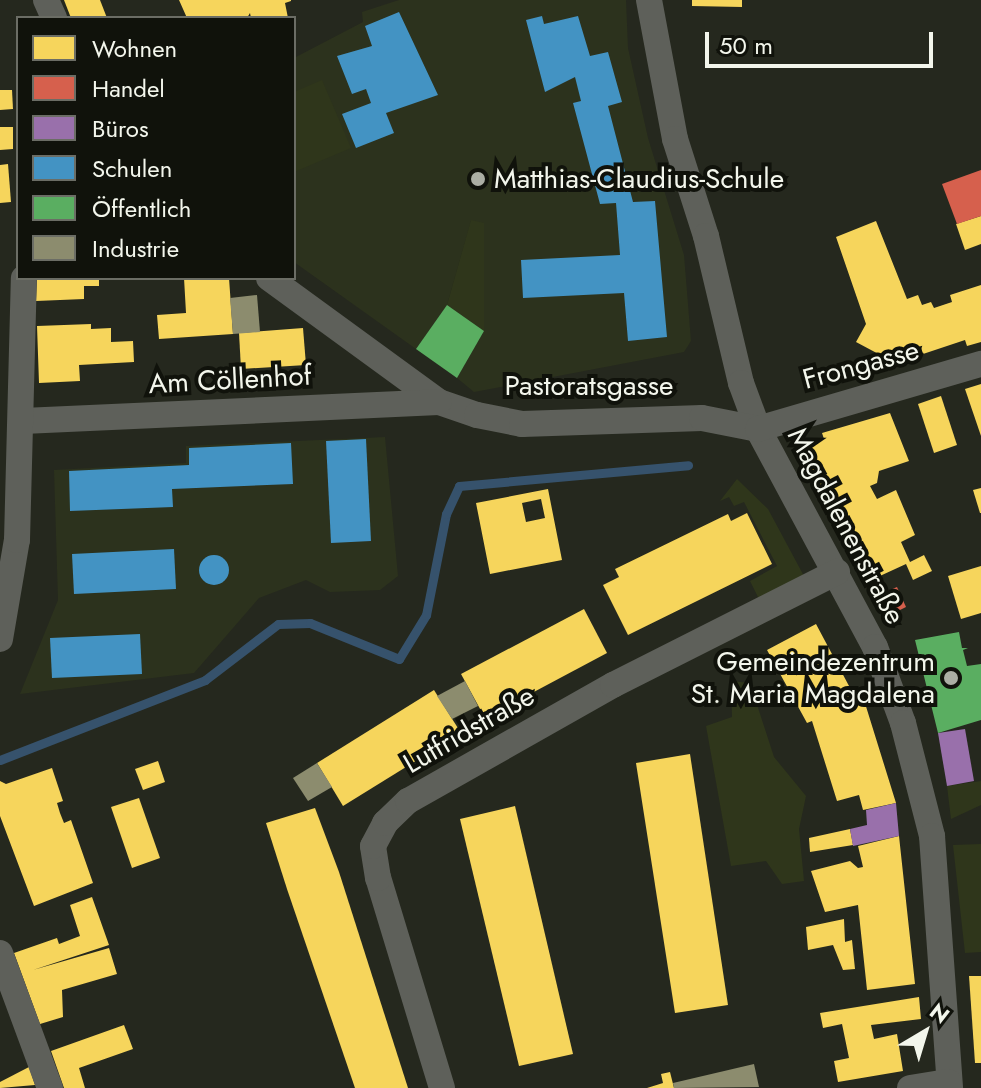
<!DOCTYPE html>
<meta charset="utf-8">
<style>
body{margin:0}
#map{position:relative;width:981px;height:1088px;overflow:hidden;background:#25281e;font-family:Jost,sans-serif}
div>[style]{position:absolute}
.built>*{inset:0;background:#2c321d}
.green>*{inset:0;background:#2f361b}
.homes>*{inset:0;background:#f6d55c}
.shops>*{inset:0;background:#d6604d}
.offices>*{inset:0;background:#9970ab}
.schools>*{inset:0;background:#4393c3}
.round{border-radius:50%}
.public>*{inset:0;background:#5aae61}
.industry>*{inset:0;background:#8c8c6e}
.stream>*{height:9px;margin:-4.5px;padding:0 4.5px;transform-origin:4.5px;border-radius:4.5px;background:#36526c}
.minor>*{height:26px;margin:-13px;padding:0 13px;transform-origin:13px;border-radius:13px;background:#5e605a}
.dots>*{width:22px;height:22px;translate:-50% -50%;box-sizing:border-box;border:4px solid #10120b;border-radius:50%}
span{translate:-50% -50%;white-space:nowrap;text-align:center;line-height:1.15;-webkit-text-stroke:8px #10120b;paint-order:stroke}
.poi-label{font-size:28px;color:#f3f6ec}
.left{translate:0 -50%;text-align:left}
.right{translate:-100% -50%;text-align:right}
.street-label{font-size:28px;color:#f3f6ec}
.legend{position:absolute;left:16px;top:16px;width:280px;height:264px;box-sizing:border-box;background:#10120b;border:2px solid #6b6d65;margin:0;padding:10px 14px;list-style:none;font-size:24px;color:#f3f6ec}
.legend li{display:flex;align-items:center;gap:16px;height:40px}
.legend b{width:40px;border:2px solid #6b6d65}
.north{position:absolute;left:885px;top:992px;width:80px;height:80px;-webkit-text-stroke:6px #10120b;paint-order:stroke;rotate:38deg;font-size:22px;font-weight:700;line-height:32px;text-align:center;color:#f3f6ec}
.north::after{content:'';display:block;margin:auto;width:28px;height:36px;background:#f3f6ec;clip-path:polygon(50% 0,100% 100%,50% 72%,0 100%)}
.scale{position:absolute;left:705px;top:32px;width:228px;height:36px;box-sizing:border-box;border:4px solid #f3f6ec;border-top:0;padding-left:10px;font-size:24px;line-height:28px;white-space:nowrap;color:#f3f6ec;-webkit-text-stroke:6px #10120b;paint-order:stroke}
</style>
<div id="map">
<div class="built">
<i style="clip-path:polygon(399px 0,626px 0,628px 48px,648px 138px,684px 255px,691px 341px,684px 352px,474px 392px,457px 378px,484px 331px,471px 221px,447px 305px,416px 349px,294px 262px,294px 58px,363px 22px,362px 12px)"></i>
<i style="clip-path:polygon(385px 437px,398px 576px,380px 590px,330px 592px,306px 580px,259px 598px,194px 673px,20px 694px,58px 600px,54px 470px,186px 463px,186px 446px)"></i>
</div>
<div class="green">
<i style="clip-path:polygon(322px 80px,351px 148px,294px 172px,294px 92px)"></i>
<i style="clip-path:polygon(471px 220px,484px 223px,484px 331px,447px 305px)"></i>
<i style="clip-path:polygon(737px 479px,768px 509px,805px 578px,759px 599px,750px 581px,777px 566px,744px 502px,734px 506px,729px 497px,720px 501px)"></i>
<i style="clip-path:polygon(731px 681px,750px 683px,774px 757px,806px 796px,799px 829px,804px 881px,782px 884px,766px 861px,731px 866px,706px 726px,732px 717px)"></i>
<i style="clip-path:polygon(981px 781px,981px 805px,951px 819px,947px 786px)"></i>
<i style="clip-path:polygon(981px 844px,981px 952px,965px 953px,953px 845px)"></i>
</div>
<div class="homes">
<i style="clip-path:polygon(64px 0,100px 0,107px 18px,71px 18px)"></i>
<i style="clip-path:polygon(179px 0,291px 0,291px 1px,285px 3px,288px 18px,251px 18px,250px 13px,247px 18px,187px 18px)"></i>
<i style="clip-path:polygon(692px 0,742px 0,742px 7px,692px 6px)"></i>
<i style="clip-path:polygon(0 90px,12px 90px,13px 109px,0 110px)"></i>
<i style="clip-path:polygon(0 127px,13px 127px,13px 149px,0 150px)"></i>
<i style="clip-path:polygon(8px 164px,11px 202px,0 203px,0 165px)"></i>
<i style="clip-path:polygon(981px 216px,981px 244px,965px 250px,956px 224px)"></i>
<i style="clip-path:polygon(876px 221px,907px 299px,918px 295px,922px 305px,931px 302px,934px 308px,952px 302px,950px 295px,981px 285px,981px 342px,967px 346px,965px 340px,923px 354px,921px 347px,886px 358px,856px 342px,866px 324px,836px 237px)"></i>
<i style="clip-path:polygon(37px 278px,99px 278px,99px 286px,84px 286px,84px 299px,36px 301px)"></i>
<i style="clip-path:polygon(184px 278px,229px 278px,233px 334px,159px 339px,157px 315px,186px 313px)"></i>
<i style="clip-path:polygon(91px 324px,91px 329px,111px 328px,111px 342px,133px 341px,134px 362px,79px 365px,80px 381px,39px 383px,37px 326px)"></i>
<i style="clip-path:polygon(303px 328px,306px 365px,241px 369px,239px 333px)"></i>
<i style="clip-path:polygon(981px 384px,981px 436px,965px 389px)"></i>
<i style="clip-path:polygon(941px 396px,957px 445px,934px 453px,918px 404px)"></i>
<i style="clip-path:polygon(890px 413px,909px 461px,879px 471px,877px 483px,870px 486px,877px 499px,896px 490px,915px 535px,901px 542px,910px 562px,924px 555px,932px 571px,913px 580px,906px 564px,869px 581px,808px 464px,813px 462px,807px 444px,824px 439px,822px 433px)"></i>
<i style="clip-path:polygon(981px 488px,981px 513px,980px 513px,973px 490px)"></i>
<i style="clip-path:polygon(evenodd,548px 489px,562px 560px,490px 574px,476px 503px,548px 489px,541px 499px,545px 518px,526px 522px,522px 503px,541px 499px)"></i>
<i style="clip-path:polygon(747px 513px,772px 564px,628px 635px,603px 585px,619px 577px,615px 569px,728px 514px,731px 521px)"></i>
<i style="clip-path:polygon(981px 566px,981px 613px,961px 619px,948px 576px)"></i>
<i style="clip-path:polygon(584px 609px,607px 653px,485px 718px,461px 674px)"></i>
<i style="clip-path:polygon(816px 624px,857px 701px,864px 700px,896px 803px,863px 810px,859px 795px,837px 801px,812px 721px,807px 723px,767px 650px)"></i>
<i style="clip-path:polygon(434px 690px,461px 733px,343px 806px,317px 763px)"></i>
<i style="clip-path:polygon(690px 754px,728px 1005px,675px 1013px,636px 763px)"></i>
<i style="clip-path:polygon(158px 761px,165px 782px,143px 790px,135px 769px)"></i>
<i style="clip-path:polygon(52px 768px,63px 801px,57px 803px,60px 813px,64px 823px,71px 820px,93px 883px,34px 906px,0 816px,0 781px,6px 784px)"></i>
<i style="clip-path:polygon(139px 798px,160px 858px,132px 868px,111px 807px)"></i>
<i style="clip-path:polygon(515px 806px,573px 1054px,519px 1066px,460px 819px)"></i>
<i style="clip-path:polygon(315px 808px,339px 872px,408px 1088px,355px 1088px,287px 889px,266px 823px)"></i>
<i style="clip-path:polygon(850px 829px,853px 845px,810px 852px,809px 838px)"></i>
<i style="clip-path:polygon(899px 836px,915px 984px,867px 990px,858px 905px,825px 912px,811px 871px,850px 861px,858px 868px,863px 867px,858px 846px)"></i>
<i style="clip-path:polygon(92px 897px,109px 945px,33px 970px,109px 948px,117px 974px,62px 990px,63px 1017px,40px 1024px,14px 953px,57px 938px,59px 944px,80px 936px,70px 905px)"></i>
<i style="clip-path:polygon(844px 919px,845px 942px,852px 940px,855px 969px,843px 970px,833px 945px,808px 950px,806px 927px)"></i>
<i style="clip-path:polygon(969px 976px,981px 976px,981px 1063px,975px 1063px)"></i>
<i style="clip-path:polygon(919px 997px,921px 1019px,871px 1025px,874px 1039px,897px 1034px,903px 1071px,838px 1082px,834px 1061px,849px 1058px,842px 1024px,823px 1028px,820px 1013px)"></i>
<i style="clip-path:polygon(124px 1025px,133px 1049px,79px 1068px,85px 1088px,64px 1088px,51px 1051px)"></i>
<i style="clip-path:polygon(29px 1067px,35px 1085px,0 1088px,0 1082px)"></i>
<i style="clip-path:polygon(670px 1072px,674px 1088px,647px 1088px,663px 1083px,661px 1074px)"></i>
</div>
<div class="shops">
<i style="clip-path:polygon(981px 170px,981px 216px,957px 224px,942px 184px)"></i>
<i style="clip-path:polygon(897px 587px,906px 607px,886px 617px,876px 596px)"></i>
</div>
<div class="offices">
<i style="clip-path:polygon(965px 729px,974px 781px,947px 786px,938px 733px)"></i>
<i style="clip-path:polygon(896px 803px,899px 836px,853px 846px,850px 829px,867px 825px,866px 810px)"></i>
</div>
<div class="schools">
<i style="clip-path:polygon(399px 12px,438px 95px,386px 113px,394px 133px,356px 148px,342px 114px,371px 103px,366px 89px,352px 94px,337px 56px,372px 46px,365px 26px)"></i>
<i style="clip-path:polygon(542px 16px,544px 24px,578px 16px,590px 56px,608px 52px,622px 102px,608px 106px,633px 202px,655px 201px,667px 337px,628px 341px,624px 293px,523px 298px,521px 260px,620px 255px,616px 203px,600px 204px,573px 103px,581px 101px,575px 77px,545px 92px,526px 20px)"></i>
<i style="clip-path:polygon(366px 439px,371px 541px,331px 543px,326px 441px)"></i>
<i style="clip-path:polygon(291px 443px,293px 484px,172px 489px,173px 507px,70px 511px,69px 471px,189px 465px,189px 448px)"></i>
<i style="clip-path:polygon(174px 549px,176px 589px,74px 594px,72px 554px)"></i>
<i class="round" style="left:199px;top:555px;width:30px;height:30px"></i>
<i style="clip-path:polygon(140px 634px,142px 674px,52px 678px,50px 638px)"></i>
</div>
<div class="public">
<i style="clip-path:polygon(447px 305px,484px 331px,457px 378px,416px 349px)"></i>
<i style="clip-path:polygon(959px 632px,962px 648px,968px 648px,963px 650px,967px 666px,981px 664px,981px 720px,938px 733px,915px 640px)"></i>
</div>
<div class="industry">
<i style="clip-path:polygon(257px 295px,260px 332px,233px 334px,230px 298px)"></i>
<i style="clip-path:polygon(465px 681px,478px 706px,452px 719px,437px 696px)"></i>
<i style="clip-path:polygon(317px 763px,332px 787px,308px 801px,293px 778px)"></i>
<i style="clip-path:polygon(754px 1064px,759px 1087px,674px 1088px,673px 1083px)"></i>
</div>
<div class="stream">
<i style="left:0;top:760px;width:220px;rotate:-21.3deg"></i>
<i style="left:205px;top:680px;width:92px;rotate:-37.5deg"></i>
<i style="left:278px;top:624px;width:32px;rotate:-2deg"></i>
<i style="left:310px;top:623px;width:96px;rotate:22deg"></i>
<i style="left:399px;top:659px;width:52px;rotate:-58.5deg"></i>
<i style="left:426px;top:615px;width:103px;rotate:-78.8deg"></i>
<i style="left:446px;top:514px;width:31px;rotate:-65deg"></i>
<i style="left:459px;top:486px;width:230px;rotate:-5.2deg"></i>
</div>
<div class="minor">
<i style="left:46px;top:0;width:20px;rotate:66deg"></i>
<i style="left:649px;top:0;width:141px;rotate:79.4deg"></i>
<i style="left:675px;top:139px;width:102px;rotate:72.3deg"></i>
<i style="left:706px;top:236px;width:151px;rotate:76.6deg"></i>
<i style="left:741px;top:383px;width:49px;rotate:69.7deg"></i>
<i style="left:758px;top:429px;width:247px;rotate:61.8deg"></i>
<i style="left:875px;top:647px;width:81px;rotate:69.8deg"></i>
<i style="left:903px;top:723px;width:117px;rotate:75.6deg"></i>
<i style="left:932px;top:836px;width:253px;rotate:85.9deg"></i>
<i style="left:269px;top:278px;width:210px;rotate:36.1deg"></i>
<i style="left:439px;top:402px;width:40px;rotate:18.9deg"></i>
<i style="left:477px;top:415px;width:46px;rotate:11.3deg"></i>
<i style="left:522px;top:424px;width:180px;rotate:-1.9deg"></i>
<i style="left:702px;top:418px;width:57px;rotate:11.1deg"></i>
<i style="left:23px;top:421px;width:416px;rotate:-2.6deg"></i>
<i style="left:758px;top:429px;width:232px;rotate:-16.3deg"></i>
<i style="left:0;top:639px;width:100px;rotate:-80.3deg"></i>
<i style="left:17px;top:540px;width:262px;rotate:-88.5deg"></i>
<i style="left:0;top:953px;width:144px;rotate:69.7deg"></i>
<i style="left:442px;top:1088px;width:220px;rotate:-106.9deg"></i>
<i style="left:378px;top:878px;width:32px;rotate:-99deg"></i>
<i style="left:373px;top:846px;width:26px;rotate:-62deg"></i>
<i style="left:385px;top:823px;width:32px;rotate:-44deg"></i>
<i style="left:408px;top:801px;width:236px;rotate:-29.5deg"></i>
<i style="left:613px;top:685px;width:251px;rotate:-26.8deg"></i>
<i style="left:910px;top:1088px;width:39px;rotate:-9deg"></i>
</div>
<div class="dots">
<i style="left:478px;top:179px;background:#abaea4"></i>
<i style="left:951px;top:678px;background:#abaea4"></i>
</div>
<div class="poi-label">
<span class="left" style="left:494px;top:179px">Matthias-Claudius-Schule</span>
<span class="right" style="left:935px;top:678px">Gemeindezentrum<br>St. Maria Magdalena</span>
</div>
<div class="street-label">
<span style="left:861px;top:365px;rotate:-15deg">Frongasse</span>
<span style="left:230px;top:380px;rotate:-3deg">Am Cöllenhof</span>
<span style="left:589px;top:386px">Pastoratsgasse</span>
<span style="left:846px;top:526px;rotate:62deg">Magdalenenstraße</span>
<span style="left:469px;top:730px;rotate:-30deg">Lutfridstraße</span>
</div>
<ul class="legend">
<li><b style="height:22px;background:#f6d55c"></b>Wohnen</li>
<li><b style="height:22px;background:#d6604d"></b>Handel</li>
<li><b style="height:22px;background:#9970ab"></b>Büros</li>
<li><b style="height:22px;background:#4393c3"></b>Schulen</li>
<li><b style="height:22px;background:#5aae61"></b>Öffentlich</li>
<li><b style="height:22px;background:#8c8c6e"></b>Industrie</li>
</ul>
<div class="north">N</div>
<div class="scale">50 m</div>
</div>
